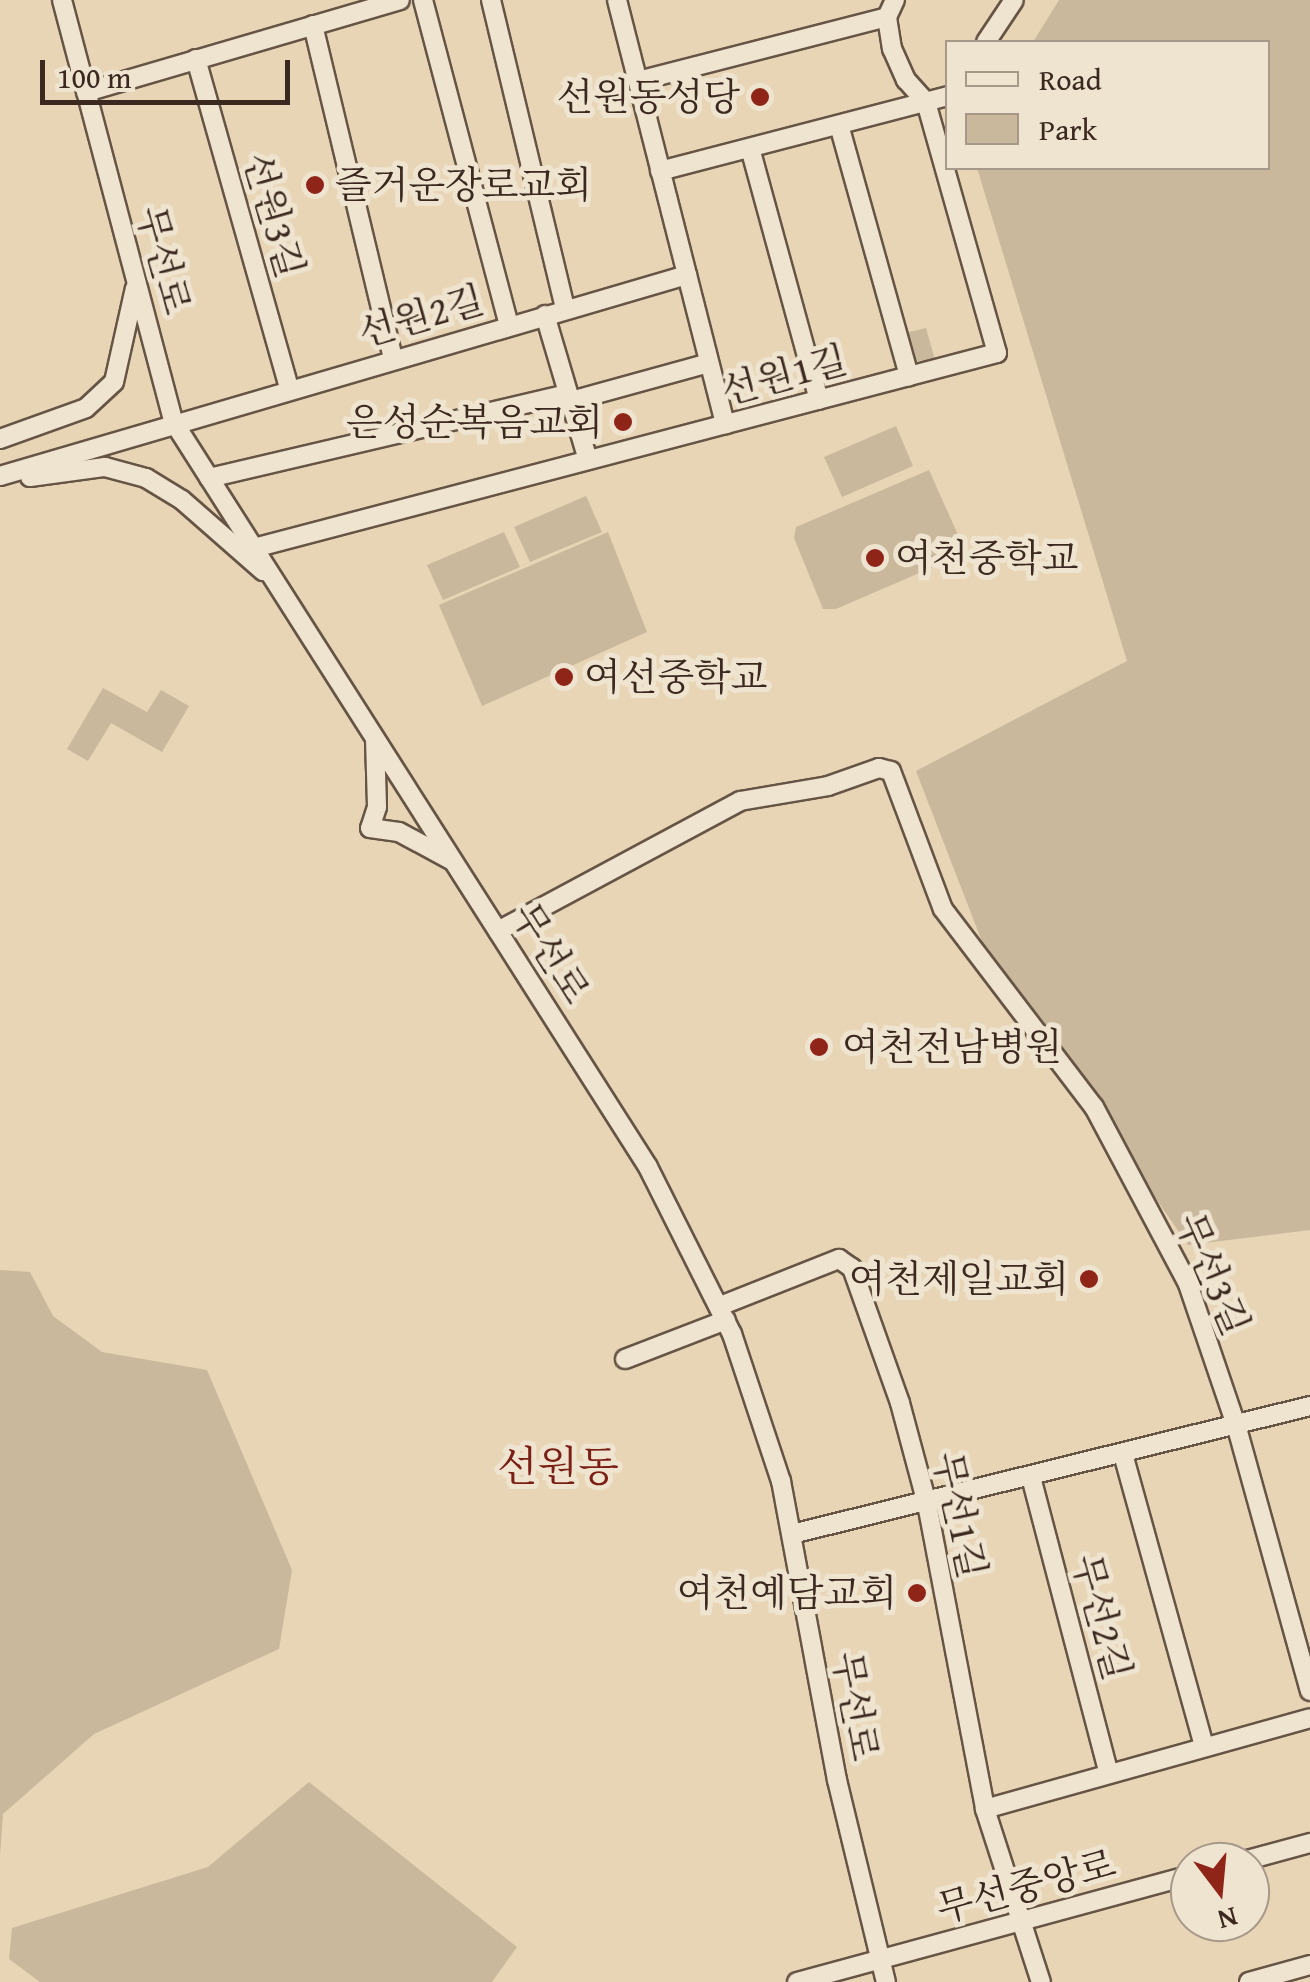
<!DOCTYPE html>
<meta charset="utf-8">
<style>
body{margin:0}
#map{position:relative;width:1310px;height:1982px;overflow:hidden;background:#e7d5b6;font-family:"Gentium Book Plus","Noto Serif KR",serif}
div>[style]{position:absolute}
.green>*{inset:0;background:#cab89c}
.roads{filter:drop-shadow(2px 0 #665445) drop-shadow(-2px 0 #665445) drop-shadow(0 2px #665445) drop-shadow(0 -2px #665445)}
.minor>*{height:18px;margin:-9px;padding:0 9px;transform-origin:9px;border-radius:9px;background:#efe4d0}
.dots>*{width:28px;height:28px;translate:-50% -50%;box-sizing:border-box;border:5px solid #efe4d0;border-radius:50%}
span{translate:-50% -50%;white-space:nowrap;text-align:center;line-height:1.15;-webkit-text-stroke:10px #efe4d0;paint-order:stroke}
.poi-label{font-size:38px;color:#3b291f}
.right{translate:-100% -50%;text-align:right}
.left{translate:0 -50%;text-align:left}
.street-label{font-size:38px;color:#3b291f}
.quarter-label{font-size:42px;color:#7a1f14}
.legend{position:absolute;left:945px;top:40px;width:325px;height:130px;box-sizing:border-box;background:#efe4d0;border:2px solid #a79989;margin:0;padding:12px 18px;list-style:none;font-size:30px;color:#3b291f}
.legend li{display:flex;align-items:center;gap:20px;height:50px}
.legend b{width:50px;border:2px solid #a79989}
.north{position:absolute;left:1170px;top:1842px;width:100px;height:100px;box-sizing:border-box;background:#efe4d0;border:2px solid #a79989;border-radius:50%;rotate:164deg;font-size:28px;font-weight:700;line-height:40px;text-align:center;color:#3b291f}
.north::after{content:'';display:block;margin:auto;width:35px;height:45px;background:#8f2418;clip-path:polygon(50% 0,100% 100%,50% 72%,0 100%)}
.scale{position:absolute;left:40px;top:60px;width:250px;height:45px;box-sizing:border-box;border:5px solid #3b291f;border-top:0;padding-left:12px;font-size:30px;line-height:35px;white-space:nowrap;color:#3b291f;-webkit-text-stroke:8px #efe4d0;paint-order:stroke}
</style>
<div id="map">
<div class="green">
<i style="clip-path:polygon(1059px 0,1310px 0,1310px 1230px,1188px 1245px,986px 952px,916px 771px,1127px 661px,977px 168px,1268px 168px,1268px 42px,1033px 42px)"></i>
<i style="clip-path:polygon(926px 328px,935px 360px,916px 361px,905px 333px)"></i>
<i style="clip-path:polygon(896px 426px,913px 466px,842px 497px,824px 457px)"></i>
<i style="clip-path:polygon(929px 470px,963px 546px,961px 555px,836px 609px,823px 609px,794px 538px,796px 527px)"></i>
<i style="clip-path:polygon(586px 496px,602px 532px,530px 562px,514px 527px)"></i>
<i style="clip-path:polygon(504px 532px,520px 567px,443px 600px,427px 565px)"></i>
<i style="clip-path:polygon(608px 532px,647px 632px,482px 706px,439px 605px)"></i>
<i style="clip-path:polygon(103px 688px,147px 712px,161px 690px,189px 706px,162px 752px,111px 723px,88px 761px,67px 749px)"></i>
<i style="clip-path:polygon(0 1270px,30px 1272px,53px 1316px,102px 1352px,207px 1370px,292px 1570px,279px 1649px,94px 1734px,3px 1814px,0 1856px)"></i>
<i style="clip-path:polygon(309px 1782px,517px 1947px,492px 1982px,40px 1982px,9px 1959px,12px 1928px,208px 1867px)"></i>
</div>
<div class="roads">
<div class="minor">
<i style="left:62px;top:0;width:435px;rotate:75.2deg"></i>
<i style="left:173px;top:421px;width:884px;rotate:57.51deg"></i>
<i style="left:648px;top:1167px;width:187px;rotate:63.3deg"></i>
<i style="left:732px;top:1334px;width:155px;rotate:71.6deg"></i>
<i style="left:781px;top:1481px;width:304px;rotate:79.4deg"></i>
<i style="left:837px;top:1780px;width:208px;rotate:76.4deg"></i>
<i style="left:423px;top:0;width:336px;rotate:75.2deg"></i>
<i style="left:491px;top:0;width:318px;rotate:76.5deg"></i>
<i style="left:617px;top:0;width:438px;rotate:75.7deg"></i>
<i style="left:313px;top:25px;width:342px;rotate:76.5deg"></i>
<i style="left:986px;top:42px;width:50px;rotate:-56.3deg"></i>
<i style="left:196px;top:59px;width:342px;rotate:74.2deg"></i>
<i style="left:638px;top:81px;width:257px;rotate:-14.4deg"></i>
<i style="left:86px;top:92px;width:327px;rotate:-16.3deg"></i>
<i style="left:839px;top:125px;width:261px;rotate:74.4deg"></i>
<i style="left:750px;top:148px;width:261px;rotate:74.7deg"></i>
<i style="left:660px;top:171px;width:298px;rotate:-14.6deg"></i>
<i style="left:545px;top:315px;width:151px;rotate:73.5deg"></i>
<i style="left:571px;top:401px;width:143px;rotate:-15.4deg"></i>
<i style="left:0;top:439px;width:91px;rotate:-19.8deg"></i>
<i style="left:86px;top:408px;width:38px;rotate:-43deg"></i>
<i style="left:114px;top:382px;width:96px;rotate:-77.4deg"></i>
<i style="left:0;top:476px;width:716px;rotate:-16.31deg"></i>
<i style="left:30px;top:477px;width:76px;rotate:-7.6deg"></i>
<i style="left:105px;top:467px;width:42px;rotate:15deg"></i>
<i style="left:146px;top:478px;width:42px;rotate:31.4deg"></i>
<i style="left:182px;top:500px;width:108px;rotate:41.2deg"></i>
<i style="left:209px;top:478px;width:369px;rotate:-13.2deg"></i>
<i style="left:254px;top:548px;width:768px;rotate:-14.71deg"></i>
<i style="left:997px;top:353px;width:261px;rotate:-105.8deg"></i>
<i style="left:926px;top:102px;width:30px;rotate:-132deg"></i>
<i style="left:906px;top:80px;width:34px;rotate:-114deg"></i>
<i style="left:892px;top:49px;width:32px;rotate:-99deg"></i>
<i style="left:887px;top:17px;width:19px;rotate:-65deg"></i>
<i style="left:375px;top:739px;width:68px;rotate:88.3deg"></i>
<i style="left:377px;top:807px;width:22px;rotate:108deg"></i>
<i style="left:370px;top:828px;width:29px;rotate:8deg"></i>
<i style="left:399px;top:832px;width:59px;rotate:28.3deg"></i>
<i style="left:498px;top:931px;width:275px;rotate:-28.2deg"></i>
<i style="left:740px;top:801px;width:89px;rotate:-9.7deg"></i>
<i style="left:828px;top:786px;width:54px;rotate:-19.4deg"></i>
<i style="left:879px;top:768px;width:12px;rotate:14deg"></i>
<i style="left:891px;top:771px;width:147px;rotate:69.4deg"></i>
<i style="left:943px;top:909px;width:249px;rotate:52.7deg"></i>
<i style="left:1094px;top:1107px;width:200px;rotate:62deg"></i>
<i style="left:1188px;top:1284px;width:152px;rotate:71.2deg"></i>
<i style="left:1237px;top:1428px;width:273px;rotate:74.5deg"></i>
<i style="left:720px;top:1306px;width:128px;rotate:-21.6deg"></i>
<i style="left:839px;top:1259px;width:16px;rotate:35deg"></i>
<i style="left:852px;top:1268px;width:143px;rotate:70.4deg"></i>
<i style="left:900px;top:1403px;width:105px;rotate:75deg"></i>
<i style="left:927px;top:1504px;width:310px;rotate:79.2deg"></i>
<i style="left:985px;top:1809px;width:182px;rotate:72.1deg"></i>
<i style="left:625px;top:1359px;width:108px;rotate:-21.1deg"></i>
<i style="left:1123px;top:1454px;width:304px;rotate:74.5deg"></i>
<i style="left:1031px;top:1477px;width:307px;rotate:75.3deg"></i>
<i style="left:792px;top:1534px;width:534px;rotate:-13.88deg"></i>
<i style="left:985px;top:1809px;width:337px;rotate:-15.6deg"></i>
<i style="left:1240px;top:1862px;width:73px;rotate:-15.2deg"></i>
<i style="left:797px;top:1982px;width:407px;rotate:-15.2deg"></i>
<i style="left:1249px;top:1982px;width:63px;rotate:-15.6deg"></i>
</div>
</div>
<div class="dots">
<i style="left:760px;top:97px;background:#8f2418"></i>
<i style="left:315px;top:185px;background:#8f2418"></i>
<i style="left:623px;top:422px;background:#8f2418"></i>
<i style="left:875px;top:558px;background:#8f2418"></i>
<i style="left:564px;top:677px;background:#8f2418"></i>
<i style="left:819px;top:1047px;background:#8f2418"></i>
<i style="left:1089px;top:1279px;background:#8f2418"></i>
<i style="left:917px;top:1593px;background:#8f2418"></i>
</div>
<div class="poi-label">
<span class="right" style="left:740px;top:97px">선원동성당</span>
<span class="left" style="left:335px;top:185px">즐거운장로교회</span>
<span class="right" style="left:603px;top:422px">은성순복음교회</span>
<span class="left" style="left:895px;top:558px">여천중학교</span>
<span class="left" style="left:584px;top:677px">여선중학교</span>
<span class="left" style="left:842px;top:1047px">여천전남병원</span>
<span class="right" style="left:1069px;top:1279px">여천제일교회</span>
<span class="right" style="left:897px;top:1593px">여천예담교회</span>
</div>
<div class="street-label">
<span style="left:274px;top:215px;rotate:74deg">선원3길</span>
<span style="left:164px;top:260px;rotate:75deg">무선로</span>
<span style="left:421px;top:316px;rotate:-16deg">선원2길</span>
<span style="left:784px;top:375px;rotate:-15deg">선원1길</span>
<span style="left:551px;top:953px;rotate:58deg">무선로</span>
<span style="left:1213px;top:1274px;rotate:67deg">무선3길</span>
<span style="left:960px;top:1515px;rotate:78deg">무선1길</span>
<span style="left:1102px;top:1617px;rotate:75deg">무선2길</span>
<span style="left:856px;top:1706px;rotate:80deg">무선로</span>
<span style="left:1026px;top:1886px;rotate:-15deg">무선중앙로</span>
</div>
<div class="quarter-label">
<span style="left:558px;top:1466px">선원동</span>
</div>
<ul class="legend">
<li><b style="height:12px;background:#efe4d0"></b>Road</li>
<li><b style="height:28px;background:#cab89c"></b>Park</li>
</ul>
<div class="north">N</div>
<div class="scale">100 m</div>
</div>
